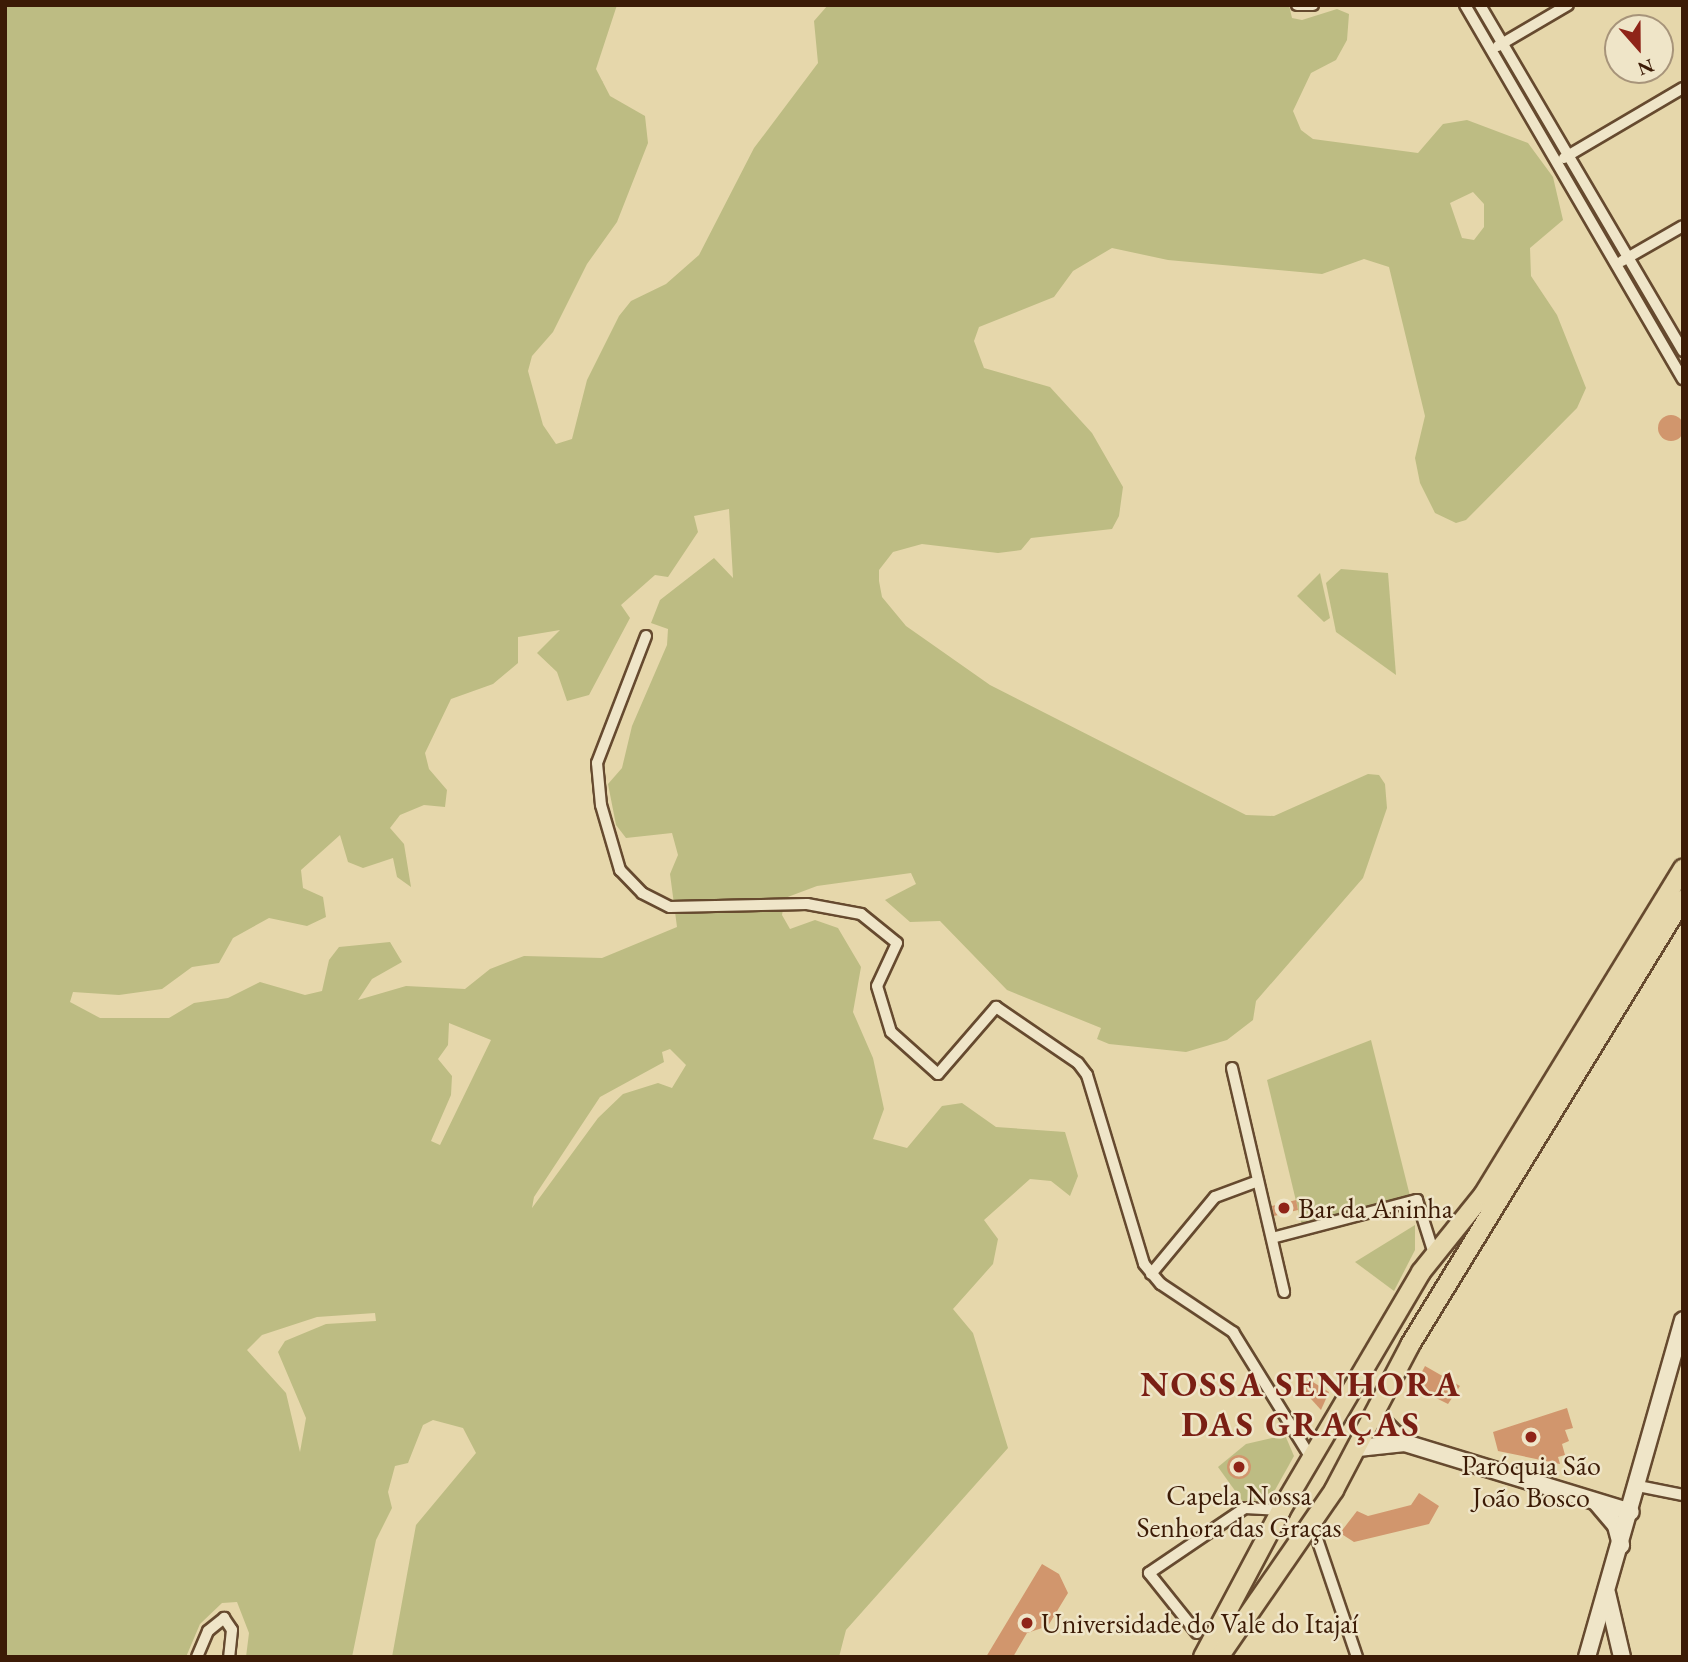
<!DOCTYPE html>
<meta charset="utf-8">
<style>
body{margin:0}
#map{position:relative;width:1688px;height:1662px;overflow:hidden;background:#e6d7ab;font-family:"EB Garamond",serif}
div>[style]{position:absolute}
.green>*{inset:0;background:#bdbc83}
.building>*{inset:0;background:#d1966d}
.round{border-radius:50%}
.roads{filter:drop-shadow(2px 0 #664a2f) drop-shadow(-2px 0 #664a2f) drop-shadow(0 2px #664a2f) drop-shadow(0 -2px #664a2f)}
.street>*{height:10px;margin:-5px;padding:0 5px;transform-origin:5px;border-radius:5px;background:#efe5c8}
.secondary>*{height:16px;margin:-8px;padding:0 8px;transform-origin:8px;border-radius:8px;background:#efe5c8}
.primary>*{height:18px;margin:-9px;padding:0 9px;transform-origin:9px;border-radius:9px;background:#e6d7ab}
.dots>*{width:19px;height:19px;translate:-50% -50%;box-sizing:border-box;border:4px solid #efe5c8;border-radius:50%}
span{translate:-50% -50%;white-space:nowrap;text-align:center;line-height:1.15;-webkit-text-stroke:5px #efe5c8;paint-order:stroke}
.poi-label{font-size:28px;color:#3c1b06}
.left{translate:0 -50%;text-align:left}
.district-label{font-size:35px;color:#7a1f14;font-weight:700;letter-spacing:2px}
.frame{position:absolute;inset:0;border:7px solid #3c1b06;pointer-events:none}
.north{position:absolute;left:1604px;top:14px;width:70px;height:70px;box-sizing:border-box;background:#efe5c8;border:2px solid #a7947a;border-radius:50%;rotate:159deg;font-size:19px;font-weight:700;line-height:28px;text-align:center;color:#3c1b06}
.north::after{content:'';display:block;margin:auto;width:24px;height:32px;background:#8f2418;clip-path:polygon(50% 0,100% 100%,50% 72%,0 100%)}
</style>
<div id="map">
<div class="green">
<i style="clip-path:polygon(evenodd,5px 5px,617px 5px,596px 69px,610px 96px,645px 116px,648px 143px,617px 222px,587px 264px,553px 332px,532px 356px,528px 371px,543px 425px,556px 444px,572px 439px,587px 380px,619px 316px,631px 301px,666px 284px,699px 255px,754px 148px,818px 63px,814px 21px,828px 5px,1289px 5px,1292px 18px,1302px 20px,1337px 9px,1349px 14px,1347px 40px,1336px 60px,1311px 73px,1293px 111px,1301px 130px,1313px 139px,1418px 153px,1443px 124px,1467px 120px,1528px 143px,1553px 177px,1563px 220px,1530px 248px,1531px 276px,1557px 315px,1586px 388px,1577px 408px,1466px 520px,1456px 523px,1435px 513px,1420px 483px,1415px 458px,1425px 416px,1389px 267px,1364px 259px,1322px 274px,1168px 260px,1112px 248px,1073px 271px,1054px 297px,979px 327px,974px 341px,984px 368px,1050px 387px,1092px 433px,1123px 487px,1119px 516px,1112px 529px,1031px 538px,1021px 550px,998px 553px,922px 544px,893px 552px,879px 570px,879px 581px,882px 597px,906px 626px,990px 685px,1246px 815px,1274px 816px,1368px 774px,1379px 775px,1385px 784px,1387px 808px,1363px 878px,1256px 1001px,1253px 1020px,1227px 1040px,1186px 1052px,1109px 1044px,1097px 1039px,1101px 1028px,1007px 990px,940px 921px,910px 922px,885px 900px,916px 884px,911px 873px,817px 886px,785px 898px,782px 915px,790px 929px,815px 920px,838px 928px,861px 967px,853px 1012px,873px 1058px,884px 1109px,873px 1139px,907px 1148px,942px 1106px,962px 1103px,996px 1127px,1065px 1132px,1078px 1176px,1070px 1196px,1051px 1181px,1030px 1179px,984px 1220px,998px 1239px,993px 1264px,953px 1309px,973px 1333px,1008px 1448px,846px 1630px,839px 1657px,392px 1657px,416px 1525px,476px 1453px,463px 1428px,433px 1420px,423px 1425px,408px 1463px,395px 1466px,388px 1492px,392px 1508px,376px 1540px,352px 1657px,246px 1657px,249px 1633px,237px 1602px,222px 1603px,200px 1624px,186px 1657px,5px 1657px,5px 5px,1473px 192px,1484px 204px,1484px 227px,1474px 240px,1462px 238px,1450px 203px,1473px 192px,5px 5px,729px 509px,733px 578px,714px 558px,660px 600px,651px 623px,668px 629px,667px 645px,632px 726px,622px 768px,608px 784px,616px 825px,626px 838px,672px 833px,678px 855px,670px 874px,677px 927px,602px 958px,524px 956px,490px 969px,465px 989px,406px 986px,358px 1000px,372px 979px,402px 962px,390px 942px,339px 947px,329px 960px,322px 991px,305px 995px,260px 982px,228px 998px,194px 1003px,169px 1018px,100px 1018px,70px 1002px,73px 992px,119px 995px,162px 989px,192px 967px,219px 963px,233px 938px,269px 918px,307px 926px,326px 917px,323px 897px,303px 888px,301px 870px,340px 835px,348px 862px,363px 868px,393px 858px,397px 877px,411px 887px,404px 844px,390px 828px,400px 815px,424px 805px,445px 807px,447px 790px,429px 769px,425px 753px,451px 699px,493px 684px,518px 663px,518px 637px,560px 630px,537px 653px,557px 672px,567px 701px,589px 695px,630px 618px,621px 605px,655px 575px,668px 577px,698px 532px,694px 516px,729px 509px,5px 5px,449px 1023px,491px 1040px,440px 1145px,431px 1141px,451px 1095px,452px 1076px,438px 1059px,448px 1045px,449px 1023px,5px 5px,670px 1049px,686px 1065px,672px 1088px,658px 1083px,623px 1094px,598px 1118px,532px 1208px,534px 1197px,600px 1097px,664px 1062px,662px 1052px,670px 1049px,5px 5px,375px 1313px,376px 1321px,326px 1324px,285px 1341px,278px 1352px,306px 1418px,300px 1452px,286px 1393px,247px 1350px,262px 1335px,317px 1317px,375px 1313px)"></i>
<i style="clip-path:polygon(1341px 569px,1388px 573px,1396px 675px,1336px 632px,1326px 583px)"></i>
<i style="clip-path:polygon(1320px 573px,1330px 618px,1324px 622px,1297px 596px)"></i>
<i style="clip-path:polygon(1371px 1040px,1410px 1196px,1302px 1226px,1267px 1080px)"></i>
<i style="clip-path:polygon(1415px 1225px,1415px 1250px,1394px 1291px,1355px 1262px)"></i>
<i style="clip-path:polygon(1285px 1435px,1294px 1456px,1275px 1490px,1246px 1506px,1218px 1467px,1246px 1444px)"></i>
</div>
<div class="building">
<i class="round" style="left:1658px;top:415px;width:26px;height:26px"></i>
<i style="clip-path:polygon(1296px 1200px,1298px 1210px,1274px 1216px,1272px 1206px)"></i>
<i style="clip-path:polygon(1425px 1366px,1460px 1386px,1448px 1404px,1414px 1387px)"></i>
<i style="clip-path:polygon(1308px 1379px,1329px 1392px,1321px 1410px,1302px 1389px)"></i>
<i style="clip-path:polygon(1567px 1408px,1573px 1428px,1565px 1430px,1569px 1441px,1562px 1444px,1565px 1455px,1558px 1457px,1560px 1464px,1498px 1451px,1493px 1432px)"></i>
<i class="round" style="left:1227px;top:1455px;width:24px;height:24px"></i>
<i style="clip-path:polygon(1419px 1493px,1439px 1506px,1429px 1524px,1354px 1542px,1340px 1533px,1357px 1511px,1368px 1516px,1411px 1505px)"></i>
<i style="clip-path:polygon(1042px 1564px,1059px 1574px,1068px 1593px,1048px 1626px,1027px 1633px,1013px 1657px,986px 1657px)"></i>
</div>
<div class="roads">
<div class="street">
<i style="left:1297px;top:5px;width:16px"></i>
<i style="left:1465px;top:5px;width:433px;rotate:59.8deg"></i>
<i style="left:1480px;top:5px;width:401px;rotate:59.6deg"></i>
<i style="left:1498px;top:46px;width:81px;rotate:-30.4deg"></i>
<i style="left:1564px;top:158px;width:138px;rotate:-30.5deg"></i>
<i style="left:1622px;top:261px;width:70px;rotate:-29.8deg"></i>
<i style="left:646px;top:636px;width:136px;rotate:111.1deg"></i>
<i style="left:597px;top:763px;width:42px;rotate:84.6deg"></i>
<i style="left:601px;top:805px;width:68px;rotate:73.7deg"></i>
<i style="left:620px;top:870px;width:32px;rotate:46deg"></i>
<i style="left:642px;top:893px;width:31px;rotate:27deg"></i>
<i style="left:670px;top:907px;width:137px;rotate:-1.3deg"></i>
<i style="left:807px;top:904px;width:55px;rotate:10.5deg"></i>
<i style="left:861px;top:914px;width:46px;rotate:38.9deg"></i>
<i style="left:897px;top:943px;width:47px;rotate:114.9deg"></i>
<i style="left:877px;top:986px;width:48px;rotate:73.1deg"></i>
<i style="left:891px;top:1032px;width:63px;rotate:41.8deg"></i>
<i style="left:938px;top:1074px;width:89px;rotate:-49.1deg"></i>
<i style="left:996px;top:1007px;width:99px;rotate:34.3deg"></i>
<i style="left:1078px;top:1063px;width:15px;rotate:53deg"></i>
<i style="left:1087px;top:1075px;width:197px;rotate:73.2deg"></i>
<i style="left:1144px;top:1264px;width:26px;rotate:50deg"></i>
<i style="left:1161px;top:1284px;width:87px;rotate:33.7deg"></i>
<i style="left:1233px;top:1332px;width:148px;rotate:58.2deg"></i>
<i style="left:1232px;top:1068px;width:230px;rotate:76.9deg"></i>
<i style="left:1272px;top:1238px;width:150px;rotate:-14.7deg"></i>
<i style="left:1417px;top:1200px;width:57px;rotate:72.5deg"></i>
<i style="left:1151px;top:1274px;width:100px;rotate:-50.3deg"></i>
<i style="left:1215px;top:1197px;width:46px;rotate:-20.4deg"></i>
<i style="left:1638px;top:1486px;width:46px;rotate:11.3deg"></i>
<i style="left:1312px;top:1524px;width:140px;rotate:71.3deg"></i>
<i style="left:1197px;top:1633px;width:77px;rotate:-128.7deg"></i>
<i style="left:1149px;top:1573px;width:116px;rotate:-34.1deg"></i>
<i style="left:1245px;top:1508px;width:36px;rotate:3deg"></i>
<i style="left:197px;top:1657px;width:28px;rotate:-67deg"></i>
<i style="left:208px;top:1631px;width:21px;rotate:-39deg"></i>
<i style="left:224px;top:1618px;width:14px;rotate:56deg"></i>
<i style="left:232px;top:1630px;width:27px;rotate:96deg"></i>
</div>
<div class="secondary">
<i style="left:1375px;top:1414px;width:40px;rotate:45deg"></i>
<i style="left:1358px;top:1448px;width:47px;rotate:-6.1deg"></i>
<i style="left:1405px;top:1443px;width:236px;rotate:17deg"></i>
<i style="left:1597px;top:1503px;width:30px;rotate:50deg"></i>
<i style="left:1616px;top:1526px;width:20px;rotate:75deg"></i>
<i style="left:1607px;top:1593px;width:66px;rotate:76.8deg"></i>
<i style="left:1587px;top:1657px;width:350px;rotate:-74.1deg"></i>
</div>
<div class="primary">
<i style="left:1203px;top:1657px;width:166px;rotate:-62deg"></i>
<i style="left:1281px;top:1510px;width:276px;rotate:-59.5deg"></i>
<i style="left:1421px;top:1272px;width:99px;rotate:-51.2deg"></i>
<i style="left:1483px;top:1195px;width:383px;rotate:-58.5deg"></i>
<i style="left:1219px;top:1657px;width:203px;rotate:-55.4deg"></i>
<i style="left:1334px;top:1490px;width:164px;rotate:-62.3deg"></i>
<i style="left:1410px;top:1345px;width:523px;rotate:-58.53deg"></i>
</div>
</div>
<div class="dots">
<i style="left:1284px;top:1208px;background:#8f2418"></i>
<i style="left:1531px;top:1437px;background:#8f2418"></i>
<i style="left:1239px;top:1467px;background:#8f2418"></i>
<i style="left:1027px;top:1623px;background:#8f2418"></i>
</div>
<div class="poi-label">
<span class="left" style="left:1298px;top:1208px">Bar da Aninha</span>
<span style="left:1531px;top:1481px">Paróquia São<br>João Bosco</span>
<span style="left:1239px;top:1511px">Capela Nossa<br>Senhora das Graças</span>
<span class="left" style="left:1041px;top:1623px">Universidade do Vale do Itajaí</span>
</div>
<div class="district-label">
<span style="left:1301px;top:1404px">NOSSA SENHORA<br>DAS GRAÇAS</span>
</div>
<div class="frame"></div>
<div class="north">N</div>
</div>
